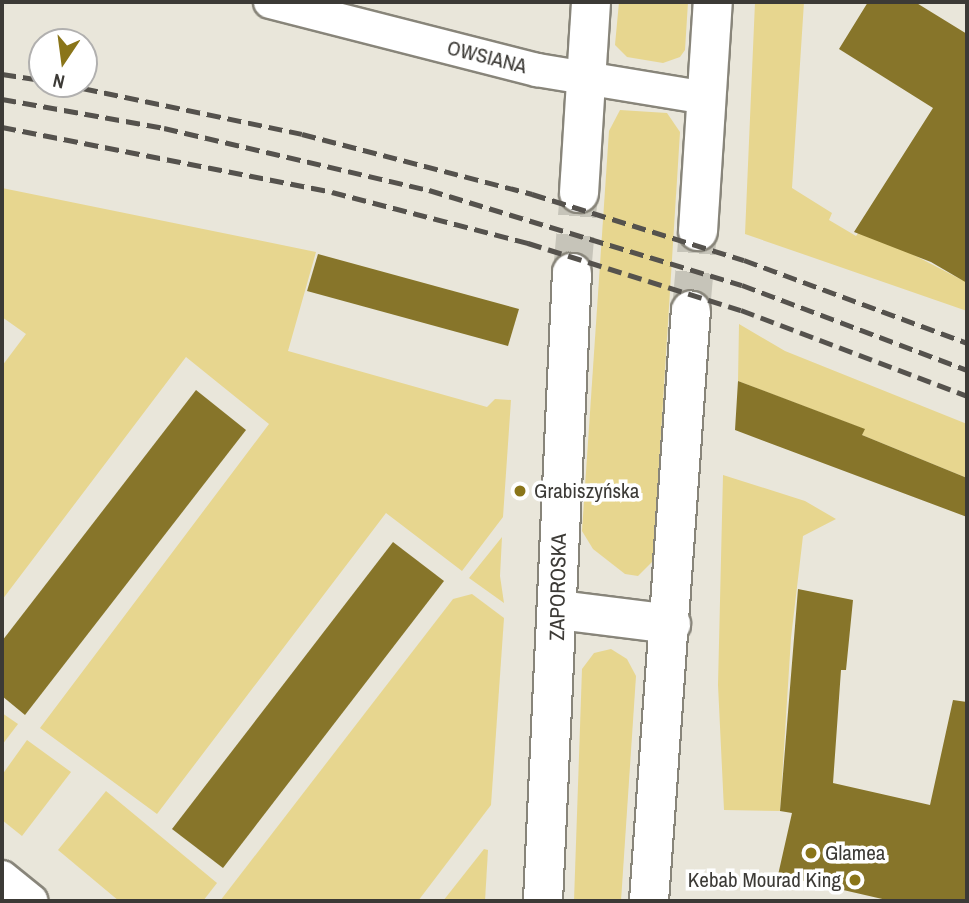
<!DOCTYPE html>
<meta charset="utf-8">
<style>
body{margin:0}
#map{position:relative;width:969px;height:903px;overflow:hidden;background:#e9e6da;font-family:"Archivo Narrow",sans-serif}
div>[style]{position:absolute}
.green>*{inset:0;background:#e7d68f}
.building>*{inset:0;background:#87752a}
.secondary-tunnel>*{height:38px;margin-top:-19px;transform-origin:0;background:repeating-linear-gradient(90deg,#c6c4b9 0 38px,transparent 0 57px)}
.roads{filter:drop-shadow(2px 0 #88857a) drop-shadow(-2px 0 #88857a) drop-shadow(0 2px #88857a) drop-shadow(0 -2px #88857a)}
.street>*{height:32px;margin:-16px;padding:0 16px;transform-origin:16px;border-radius:16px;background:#fff}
.secondary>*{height:38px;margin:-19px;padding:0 19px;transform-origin:19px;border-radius:19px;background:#fff}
.rail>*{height:5px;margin-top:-2.5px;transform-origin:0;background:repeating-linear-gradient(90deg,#55524d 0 14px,transparent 0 21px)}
.dots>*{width:19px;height:19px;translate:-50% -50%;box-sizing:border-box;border:4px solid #fff;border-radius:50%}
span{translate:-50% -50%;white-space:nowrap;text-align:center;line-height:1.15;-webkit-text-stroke:7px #fff;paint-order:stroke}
.street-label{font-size:21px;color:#3c3a36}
.poi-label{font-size:21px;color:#3c3a36}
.left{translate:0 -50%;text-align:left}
.right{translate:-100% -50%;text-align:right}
.frame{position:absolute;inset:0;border:4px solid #3c3a36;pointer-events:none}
.north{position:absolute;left:28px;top:28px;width:70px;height:70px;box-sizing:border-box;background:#fff;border:2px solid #b1b0af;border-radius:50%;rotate:193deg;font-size:19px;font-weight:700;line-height:28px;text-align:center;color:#3c3a36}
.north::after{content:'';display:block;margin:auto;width:24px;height:32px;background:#8a7519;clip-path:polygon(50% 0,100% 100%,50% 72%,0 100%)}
</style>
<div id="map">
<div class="green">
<i style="clip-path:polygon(619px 2px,688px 2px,685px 50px,680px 57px,663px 63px,627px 57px,615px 45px)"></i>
<i style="clip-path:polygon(755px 2px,804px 2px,792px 188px,832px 213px,829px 220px,856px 236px,862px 228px,962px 280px,967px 275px,967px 311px,745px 234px)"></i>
<i style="clip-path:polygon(620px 110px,667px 113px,680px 132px,653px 561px,638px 576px,625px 574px,593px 549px,582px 531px,609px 131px)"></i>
<i style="clip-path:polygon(2px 188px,316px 252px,288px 351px,487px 407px,495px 399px,511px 400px,503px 517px,462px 571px,386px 513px,157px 814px,40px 728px,269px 424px,186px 357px,2px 600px,2px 366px,26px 334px,2px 317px)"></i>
<i style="clip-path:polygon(739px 324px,785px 351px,967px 424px,967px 478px,862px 435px,864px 429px,738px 381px)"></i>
<i style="clip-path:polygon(723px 475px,805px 501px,836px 519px,803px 536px,791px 638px,780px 811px,724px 810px,718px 685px)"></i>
<i style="clip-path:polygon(502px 537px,500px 576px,504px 603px,469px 578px)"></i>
<i style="clip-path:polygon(472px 594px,504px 618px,491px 805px,418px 901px,220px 901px,453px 599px)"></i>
<i style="clip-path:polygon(611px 649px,627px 659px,636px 676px,621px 901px,574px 901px,582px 669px,594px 653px)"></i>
<i style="clip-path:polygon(2px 713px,18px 724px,2px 745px)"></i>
<i style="clip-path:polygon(27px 740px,71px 772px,22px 836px,2px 820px,2px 775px)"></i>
<i style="clip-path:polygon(106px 791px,217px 883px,203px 901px,119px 901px,58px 850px)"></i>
<i style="clip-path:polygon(484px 849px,488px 850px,485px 901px,443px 901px)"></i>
</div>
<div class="building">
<i style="clip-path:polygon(868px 2px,915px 2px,967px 34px,967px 283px,931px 262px,854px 232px,933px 108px,839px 49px)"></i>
<i style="clip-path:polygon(318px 254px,519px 309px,508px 346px,307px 291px)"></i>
<i style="clip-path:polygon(738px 381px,865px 429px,862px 435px,967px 478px,967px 517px,735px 430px)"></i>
<i style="clip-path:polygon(196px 390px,246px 430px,25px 715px,2px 696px,2px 641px)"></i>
<i style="clip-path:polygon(393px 542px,444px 581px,223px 868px,172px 829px)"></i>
<i style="clip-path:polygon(798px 589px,853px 600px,846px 670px,841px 670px,833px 783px,930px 805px,953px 700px,967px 702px,967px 901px,891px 901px,778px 875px,792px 813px,780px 811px)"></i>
</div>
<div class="secondary-tunnel">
<i style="left:572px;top:273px;width:80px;rotate:-85deg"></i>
<i style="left:691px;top:310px;width:79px;rotate:-84.9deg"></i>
</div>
<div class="roads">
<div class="street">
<i style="left:270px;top:2px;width:276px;rotate:14.3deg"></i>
<i style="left:537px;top:70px;width:171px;rotate:9.4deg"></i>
<i style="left:2px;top:877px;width:38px;rotate:39deg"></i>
</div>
<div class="secondary">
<i style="left:579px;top:193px;width:191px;rotate:-86.4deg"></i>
<i style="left:698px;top:231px;width:229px;rotate:-86.3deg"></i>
<i style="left:559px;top:610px;width:113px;rotate:7.1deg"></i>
<i style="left:543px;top:901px;width:629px;rotate:-87.36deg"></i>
<i style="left:649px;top:901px;width:592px;rotate:-85.94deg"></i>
</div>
</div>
<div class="rail">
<i style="left:2px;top:74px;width:40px;rotate:8.5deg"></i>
<i style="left:63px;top:84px;width:244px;rotate:11.8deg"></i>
<i style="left:302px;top:134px;width:238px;rotate:14.6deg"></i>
<i style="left:532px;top:194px;width:222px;rotate:17.3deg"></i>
<i style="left:744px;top:260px;width:238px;rotate:20.4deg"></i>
<i style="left:2px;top:99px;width:165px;rotate:10.1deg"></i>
<i style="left:164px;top:128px;width:272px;rotate:13.2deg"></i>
<i style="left:429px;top:190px;width:327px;rotate:16.9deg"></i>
<i style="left:742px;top:285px;width:241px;rotate:20.7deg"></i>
<i style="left:2px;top:127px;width:336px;rotate:11.1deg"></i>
<i style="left:332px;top:192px;width:203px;rotate:14.6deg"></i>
<i style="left:528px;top:243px;width:223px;rotate:17.5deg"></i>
<i style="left:741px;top:310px;width:242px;rotate:20.8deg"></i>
</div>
<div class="dots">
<i style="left:520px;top:491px;background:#8a7519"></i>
<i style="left:811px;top:853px;background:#8a7519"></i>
<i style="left:855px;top:880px;background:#8a7519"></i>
</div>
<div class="street-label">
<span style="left:487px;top:57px;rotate:14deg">OWSIANA</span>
<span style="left:558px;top:587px;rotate:-89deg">ZAPOROSKA</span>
</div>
<div class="poi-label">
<span class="left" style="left:534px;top:491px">Grabiszyńska</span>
<span class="left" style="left:825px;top:853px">Glamea</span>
<span class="right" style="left:841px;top:880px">Kebab Mourad King</span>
</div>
<div class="frame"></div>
<div class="north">N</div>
</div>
